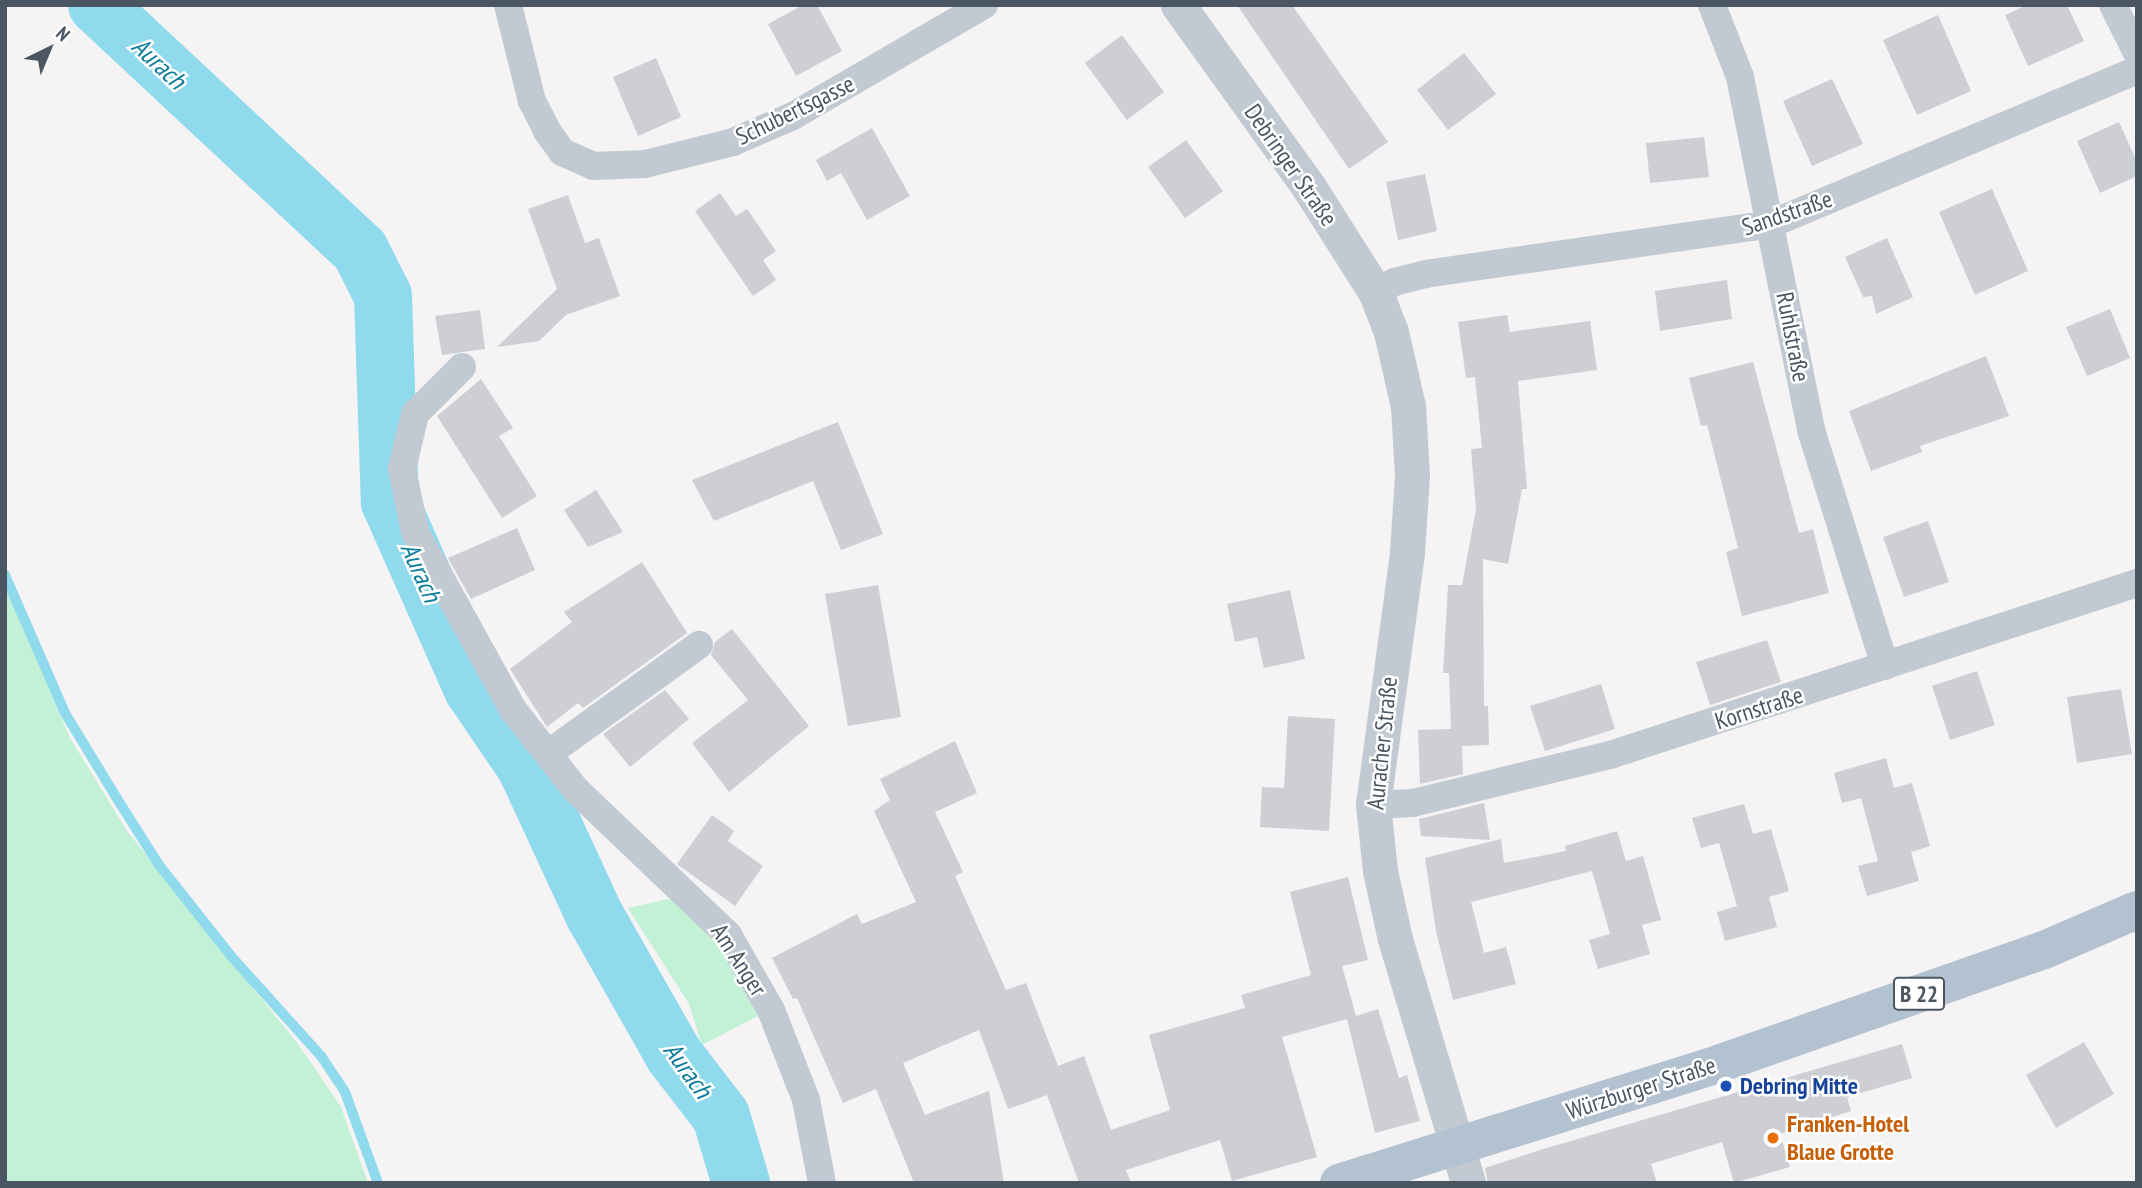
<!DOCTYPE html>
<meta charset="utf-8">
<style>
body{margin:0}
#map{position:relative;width:2142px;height:1188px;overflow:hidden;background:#f5f3f3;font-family:"PT Sans Narrow",sans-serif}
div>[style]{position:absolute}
.green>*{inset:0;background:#c3f1d5}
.stream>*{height:10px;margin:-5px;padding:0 5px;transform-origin:5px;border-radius:5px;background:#90daee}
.river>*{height:58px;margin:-29px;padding:0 29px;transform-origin:29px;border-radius:29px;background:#90daee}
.building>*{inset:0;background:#cdcfd5}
.minor>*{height:28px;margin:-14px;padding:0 14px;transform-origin:14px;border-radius:14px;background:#c1cad2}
.tertiary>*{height:35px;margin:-17.5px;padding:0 17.5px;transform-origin:17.5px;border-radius:17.5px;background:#c1cad2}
.primary>*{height:38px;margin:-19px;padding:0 19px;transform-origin:19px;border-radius:19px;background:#b3c2d1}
.dots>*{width:19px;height:19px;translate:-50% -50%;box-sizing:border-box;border:4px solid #fff;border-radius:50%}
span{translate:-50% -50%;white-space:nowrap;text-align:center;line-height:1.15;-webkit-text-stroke:5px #fff;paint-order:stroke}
.shield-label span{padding:2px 5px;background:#fff;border:2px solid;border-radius:5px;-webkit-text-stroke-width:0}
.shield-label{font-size:23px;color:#4a5661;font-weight:700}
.street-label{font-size:24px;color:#4a5661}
.transit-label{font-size:24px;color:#164399;font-weight:700}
.left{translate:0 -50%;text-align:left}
.food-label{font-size:24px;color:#c56008;font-weight:700}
.water-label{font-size:26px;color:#0c7c9b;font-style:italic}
.frame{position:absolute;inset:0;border:7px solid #4a5661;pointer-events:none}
.north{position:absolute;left:14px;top:14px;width:70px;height:70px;-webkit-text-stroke:5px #fff;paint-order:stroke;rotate:43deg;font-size:19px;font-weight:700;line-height:28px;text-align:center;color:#4a5661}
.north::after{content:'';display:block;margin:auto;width:24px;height:32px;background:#4a5661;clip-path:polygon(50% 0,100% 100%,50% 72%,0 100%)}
</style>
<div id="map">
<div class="green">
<i style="clip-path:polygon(5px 584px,70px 738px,127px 831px,298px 1044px,341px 1107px,368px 1183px,5px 1183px)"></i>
<i style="clip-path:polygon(673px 898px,722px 950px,758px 1016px,702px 1045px,689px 1004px,628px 908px)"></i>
</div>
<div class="stream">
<i style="left:5px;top:575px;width:150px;rotate:66.5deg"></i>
<i style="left:65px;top:713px;width:98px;rotate:58.7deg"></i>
<i style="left:116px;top:797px;width:80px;rotate:57.7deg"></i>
<i style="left:159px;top:865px;width:116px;rotate:51.6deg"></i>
<i style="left:231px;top:956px;width:135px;rotate:48deg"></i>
<i style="left:321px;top:1056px;width:43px;rotate:56.3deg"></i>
<i style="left:345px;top:1092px;width:97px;rotate:70.1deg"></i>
</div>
<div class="river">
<i style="left:97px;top:5px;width:359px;rotate:43deg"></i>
<i style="left:360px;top:250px;width:51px;rotate:63.4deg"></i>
<i style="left:383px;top:296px;width:206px;rotate:88.1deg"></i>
<i style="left:390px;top:502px;width:205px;rotate:66.1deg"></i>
<i style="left:473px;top:689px;width:94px;rotate:55.8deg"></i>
<i style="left:526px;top:767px;width:164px;rotate:65.2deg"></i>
<i style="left:595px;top:916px;width:160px;rotate:60.4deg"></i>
<i style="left:674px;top:1055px;width:77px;rotate:52.4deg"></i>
<i style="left:721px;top:1116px;width:70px;rotate:73.4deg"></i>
</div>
<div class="building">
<i style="clip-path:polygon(803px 5px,817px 5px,842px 51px,796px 76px,768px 24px)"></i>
<i style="clip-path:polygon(1237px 5px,1292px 5px,1388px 142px,1349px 169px)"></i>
<i style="clip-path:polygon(2027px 5px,2067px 5px,2084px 41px,2028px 66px,2005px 15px)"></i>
<i style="clip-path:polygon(1938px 15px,1971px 91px,1917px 115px,1883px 40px)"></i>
<i style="clip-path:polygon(1122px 35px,1164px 92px,1127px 120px,1085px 63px)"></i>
<i style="clip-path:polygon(1464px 53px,1496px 94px,1448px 130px,1417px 90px)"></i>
<i style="clip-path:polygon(656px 58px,681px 117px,638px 136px,613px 77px)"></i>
<i style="clip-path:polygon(1832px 79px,1863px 144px,1812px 166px,1783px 101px)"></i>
<i style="clip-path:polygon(2119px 122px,2137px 162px,2137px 176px,2100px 193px,2077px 141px)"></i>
<i style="clip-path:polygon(872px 128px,910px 196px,867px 220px,841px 173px,827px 181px,816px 160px)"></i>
<i style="clip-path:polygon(1704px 137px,1709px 177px,1650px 183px,1646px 143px)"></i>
<i style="clip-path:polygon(1186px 140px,1223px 191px,1185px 218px,1148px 167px)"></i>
<i style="clip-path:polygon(1425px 174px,1437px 231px,1398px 240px,1386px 182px)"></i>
<i style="clip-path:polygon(1992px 189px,2028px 271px,1975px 295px,1939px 212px)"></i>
<i style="clip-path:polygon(720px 193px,736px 216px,747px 209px,776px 251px,763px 260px,776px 280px,753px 296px,695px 211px)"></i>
<i style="clip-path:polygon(568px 195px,585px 243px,599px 238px,620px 296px,566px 315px,539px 341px,497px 347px,557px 289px,528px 209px)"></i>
<i style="clip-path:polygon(1887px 238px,1913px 297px,1876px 314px,1872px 296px,1863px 297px,1845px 257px)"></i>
<i style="clip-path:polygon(1727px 280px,1732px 319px,1660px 331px,1655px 291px)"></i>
<i style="clip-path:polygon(2110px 309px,2130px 358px,2087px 376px,2066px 327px)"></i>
<i style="clip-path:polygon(480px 310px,485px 349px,442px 355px,435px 316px)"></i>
<i style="clip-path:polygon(1507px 315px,1510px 332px,1590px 321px,1597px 370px,1518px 381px,1527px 489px,1522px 489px,1508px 564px,1483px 559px,1484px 706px,1488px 706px,1489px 745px,1462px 746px,1463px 774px,1420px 784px,1418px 730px,1451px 729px,1449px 673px,1443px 673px,1448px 585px,1462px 585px,1476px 509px,1471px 449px,1482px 448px,1475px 377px,1466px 378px,1458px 322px)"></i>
<i style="clip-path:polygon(1986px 356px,2009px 416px,1920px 446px,1922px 452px,1871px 471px,1849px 411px)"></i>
<i style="clip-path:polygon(1753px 362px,1799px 533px,1813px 529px,1829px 593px,1742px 616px,1726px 552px,1738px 548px,1707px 425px,1701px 426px,1689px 378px)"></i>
<i style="clip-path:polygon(481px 379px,513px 428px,499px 436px,537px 496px,502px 518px,437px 416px)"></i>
<i style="clip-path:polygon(838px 422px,883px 534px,841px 550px,813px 481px,714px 521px,692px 480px)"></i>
<i style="clip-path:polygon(596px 490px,623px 532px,588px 547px,564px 510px)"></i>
<i style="clip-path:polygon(1928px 521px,1949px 582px,1904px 597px,1883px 537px)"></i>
<i style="clip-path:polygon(517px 528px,535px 570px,471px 599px,448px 558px)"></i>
<i style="clip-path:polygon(642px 562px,687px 633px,583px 708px,578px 703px,547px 727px,510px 669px,572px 622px,564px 612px)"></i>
<i style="clip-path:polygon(878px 585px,901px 717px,848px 726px,825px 594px)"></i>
<i style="clip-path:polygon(1290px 590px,1305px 659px,1264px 668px,1257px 637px,1235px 642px,1227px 604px)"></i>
<i style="clip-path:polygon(732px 629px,809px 726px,729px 792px,692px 743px,748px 700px,711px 655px,715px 642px)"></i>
<i style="clip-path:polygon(1767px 640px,1781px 682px,1710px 705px,1696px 662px)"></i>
<i style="clip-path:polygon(1977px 671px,1995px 725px,1950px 740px,1932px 686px)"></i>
<i style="clip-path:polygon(1601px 684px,1615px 729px,1545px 751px,1530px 706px)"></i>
<i style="clip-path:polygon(2121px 689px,2132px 754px,2077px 763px,2067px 697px)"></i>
<i style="clip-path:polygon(665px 690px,689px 719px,630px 767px,603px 734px)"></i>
<i style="clip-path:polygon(1288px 716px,1335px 719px,1329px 831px,1260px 827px,1262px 787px,1284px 788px)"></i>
<i style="clip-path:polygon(955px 741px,977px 793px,935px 812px,963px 872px,955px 876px,1006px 990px,1026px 983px,1058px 1066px,1084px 1056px,1111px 1130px,1170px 1110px,1149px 1035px,1245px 1008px,1241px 995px,1311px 975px,1290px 892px,1348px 877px,1368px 960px,1342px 966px,1356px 1016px,1378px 1009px,1399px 1078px,1407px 1075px,1420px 1121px,1375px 1133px,1347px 1019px,1282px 1037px,1317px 1157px,1232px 1181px,1220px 1140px,1126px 1170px,1131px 1183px,1079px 1183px,1047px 1095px,1008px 1109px,979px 1030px,903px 1063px,925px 1115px,989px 1091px,1004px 1183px,914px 1183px,876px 1089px,843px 1103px,797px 998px,793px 999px,772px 958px,857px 914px,862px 924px,916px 902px,874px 811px,890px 800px,880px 779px)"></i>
<i style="clip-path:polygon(1886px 758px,1894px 788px,1912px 783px,1930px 846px,1911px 852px,1919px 881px,1867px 896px,1858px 866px,1878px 861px,1861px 798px,1842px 803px,1834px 773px)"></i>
<i style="clip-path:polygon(1484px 803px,1490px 840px,1421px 836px,1419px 819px)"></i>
<i style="clip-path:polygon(1744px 804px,1753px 834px,1771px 829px,1789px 891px,1769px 897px,1777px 927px,1725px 941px,1717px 912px,1737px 906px,1719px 843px,1701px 848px,1692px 818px)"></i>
<i style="clip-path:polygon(712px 815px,734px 831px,728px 841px,763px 866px,735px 906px,677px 864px)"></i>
<i style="clip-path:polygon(1617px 831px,1626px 861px,1643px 856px,1661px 920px,1642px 925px,1650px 954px,1598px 969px,1589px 940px,1610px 934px,1592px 871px,1471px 902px,1484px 953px,1506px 947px,1516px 984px,1453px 1000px,1436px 931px,1425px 858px,1501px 839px,1504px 863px,1566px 851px,1565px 846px)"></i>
<i style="clip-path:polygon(2084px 1042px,2114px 1094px,2056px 1128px,2026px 1075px)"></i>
<i style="clip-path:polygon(1902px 1044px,1912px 1078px,1847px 1097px,1851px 1111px,1780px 1134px,1790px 1167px,1734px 1183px,1722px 1142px,1651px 1164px,1657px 1183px,1488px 1183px,1485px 1168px,1540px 1150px)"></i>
</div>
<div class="minor">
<i style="left:508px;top:5px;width:99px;rotate:76deg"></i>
<i style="left:532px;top:101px;width:34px;rotate:63deg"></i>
<i style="left:547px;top:131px;width:26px;rotate:54deg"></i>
<i style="left:562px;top:152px;width:34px;rotate:24deg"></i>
<i style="left:593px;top:166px;width:52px;rotate:-2.2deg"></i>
<i style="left:645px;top:164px;width:91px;rotate:-14deg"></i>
<i style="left:733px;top:142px;width:65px;rotate:-23.4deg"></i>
<i style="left:793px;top:116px;width:221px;rotate:-30.2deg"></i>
<i style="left:1712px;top:5px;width:77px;rotate:68.7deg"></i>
<i style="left:1740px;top:77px;width:363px;rotate:78.6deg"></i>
<i style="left:1812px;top:433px;width:244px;rotate:72.6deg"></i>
<i style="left:2113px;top:5px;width:54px;rotate:63.4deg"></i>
<i style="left:1376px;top:293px;width:21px;rotate:-31deg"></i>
<i style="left:1394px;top:282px;width:32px;rotate:-14deg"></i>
<i style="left:1425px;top:274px;width:350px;rotate:-8.2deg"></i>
<i style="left:1771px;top:224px;width:397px;rotate:-22.8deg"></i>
<i style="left:462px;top:367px;width:66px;rotate:135deg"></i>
<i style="left:415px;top:414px;width:57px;rotate:103.3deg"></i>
<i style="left:402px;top:469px;width:64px;rotate:78.3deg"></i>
<i style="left:415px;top:532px;width:205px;rotate:61.1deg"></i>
<i style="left:514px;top:711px;width:100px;rotate:51.9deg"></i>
<i style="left:576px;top:790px;width:210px;rotate:43.6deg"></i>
<i style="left:728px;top:935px;width:86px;rotate:60.2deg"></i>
<i style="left:771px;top:1010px;width:97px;rotate:68.7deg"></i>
<i style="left:806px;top:1100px;width:85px;rotate:79.1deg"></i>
<i style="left:549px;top:753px;width:185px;rotate:-35.8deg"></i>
<i style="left:1373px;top:805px;width:40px;rotate:-2.9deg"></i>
<i style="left:1413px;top:803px;width:203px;rotate:-13.7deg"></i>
<i style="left:1610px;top:755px;width:554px;rotate:-18.08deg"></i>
</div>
<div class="tertiary">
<i style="left:1178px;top:5px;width:226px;rotate:54.3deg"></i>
<i style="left:1310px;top:189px;width:123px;rotate:57.6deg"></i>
<i style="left:1376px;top:293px;width:42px;rotate:69deg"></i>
<i style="left:1391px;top:332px;width:76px;rotate:77.1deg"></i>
<i style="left:1408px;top:406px;width:69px;rotate:86.7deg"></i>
<i style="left:1412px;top:475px;width:78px;rotate:93.7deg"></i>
<i style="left:1407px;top:553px;width:254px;rotate:97.7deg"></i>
<i style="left:1373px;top:805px;width:66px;rotate:83.9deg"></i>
<i style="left:1380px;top:871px;width:70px;rotate:77.6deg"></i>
<i style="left:1395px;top:939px;width:255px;rotate:73.3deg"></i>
</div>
<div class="primary">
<i style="left:1339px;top:1183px;width:400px;rotate:-17.4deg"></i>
<i style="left:1721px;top:1063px;width:342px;rotate:-19.3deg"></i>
<i style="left:2044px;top:950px;width:101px;rotate:-23.3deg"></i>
</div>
<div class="dots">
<i style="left:1726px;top:1086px;background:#1a4fb4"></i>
<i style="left:1773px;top:1138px;background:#e8710a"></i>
</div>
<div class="shield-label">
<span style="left:1919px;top:994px">B 22</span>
</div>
<div class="street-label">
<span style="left:795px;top:110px;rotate:-26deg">Schubertsgasse</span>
<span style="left:1291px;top:165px;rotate:55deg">Debringer Straße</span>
<span style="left:1787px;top:213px;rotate:-19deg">Sandstraße</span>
<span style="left:1793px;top:337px;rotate:79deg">Ruhlstraße</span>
<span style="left:1759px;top:708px;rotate:-18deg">Kornstraße</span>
<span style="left:1382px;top:743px;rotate:-84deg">Auracher Straße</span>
<span style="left:739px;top:960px;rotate:57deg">Am Anger</span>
<span style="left:1641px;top:1088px;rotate:-18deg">Würzburger Straße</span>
</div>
<div class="transit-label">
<span class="left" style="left:1740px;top:1086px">Debring Mitte</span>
</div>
<div class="food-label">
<span class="left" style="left:1787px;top:1138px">Franken-Hotel<br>Blaue Grotte</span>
</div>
<div class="water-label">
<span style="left:159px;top:63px;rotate:43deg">Aurach</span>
<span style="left:421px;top:572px;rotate:66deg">Aurach</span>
<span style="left:688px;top:1070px;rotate:54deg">Aurach</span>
</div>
<div class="frame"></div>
<div class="north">N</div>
</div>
